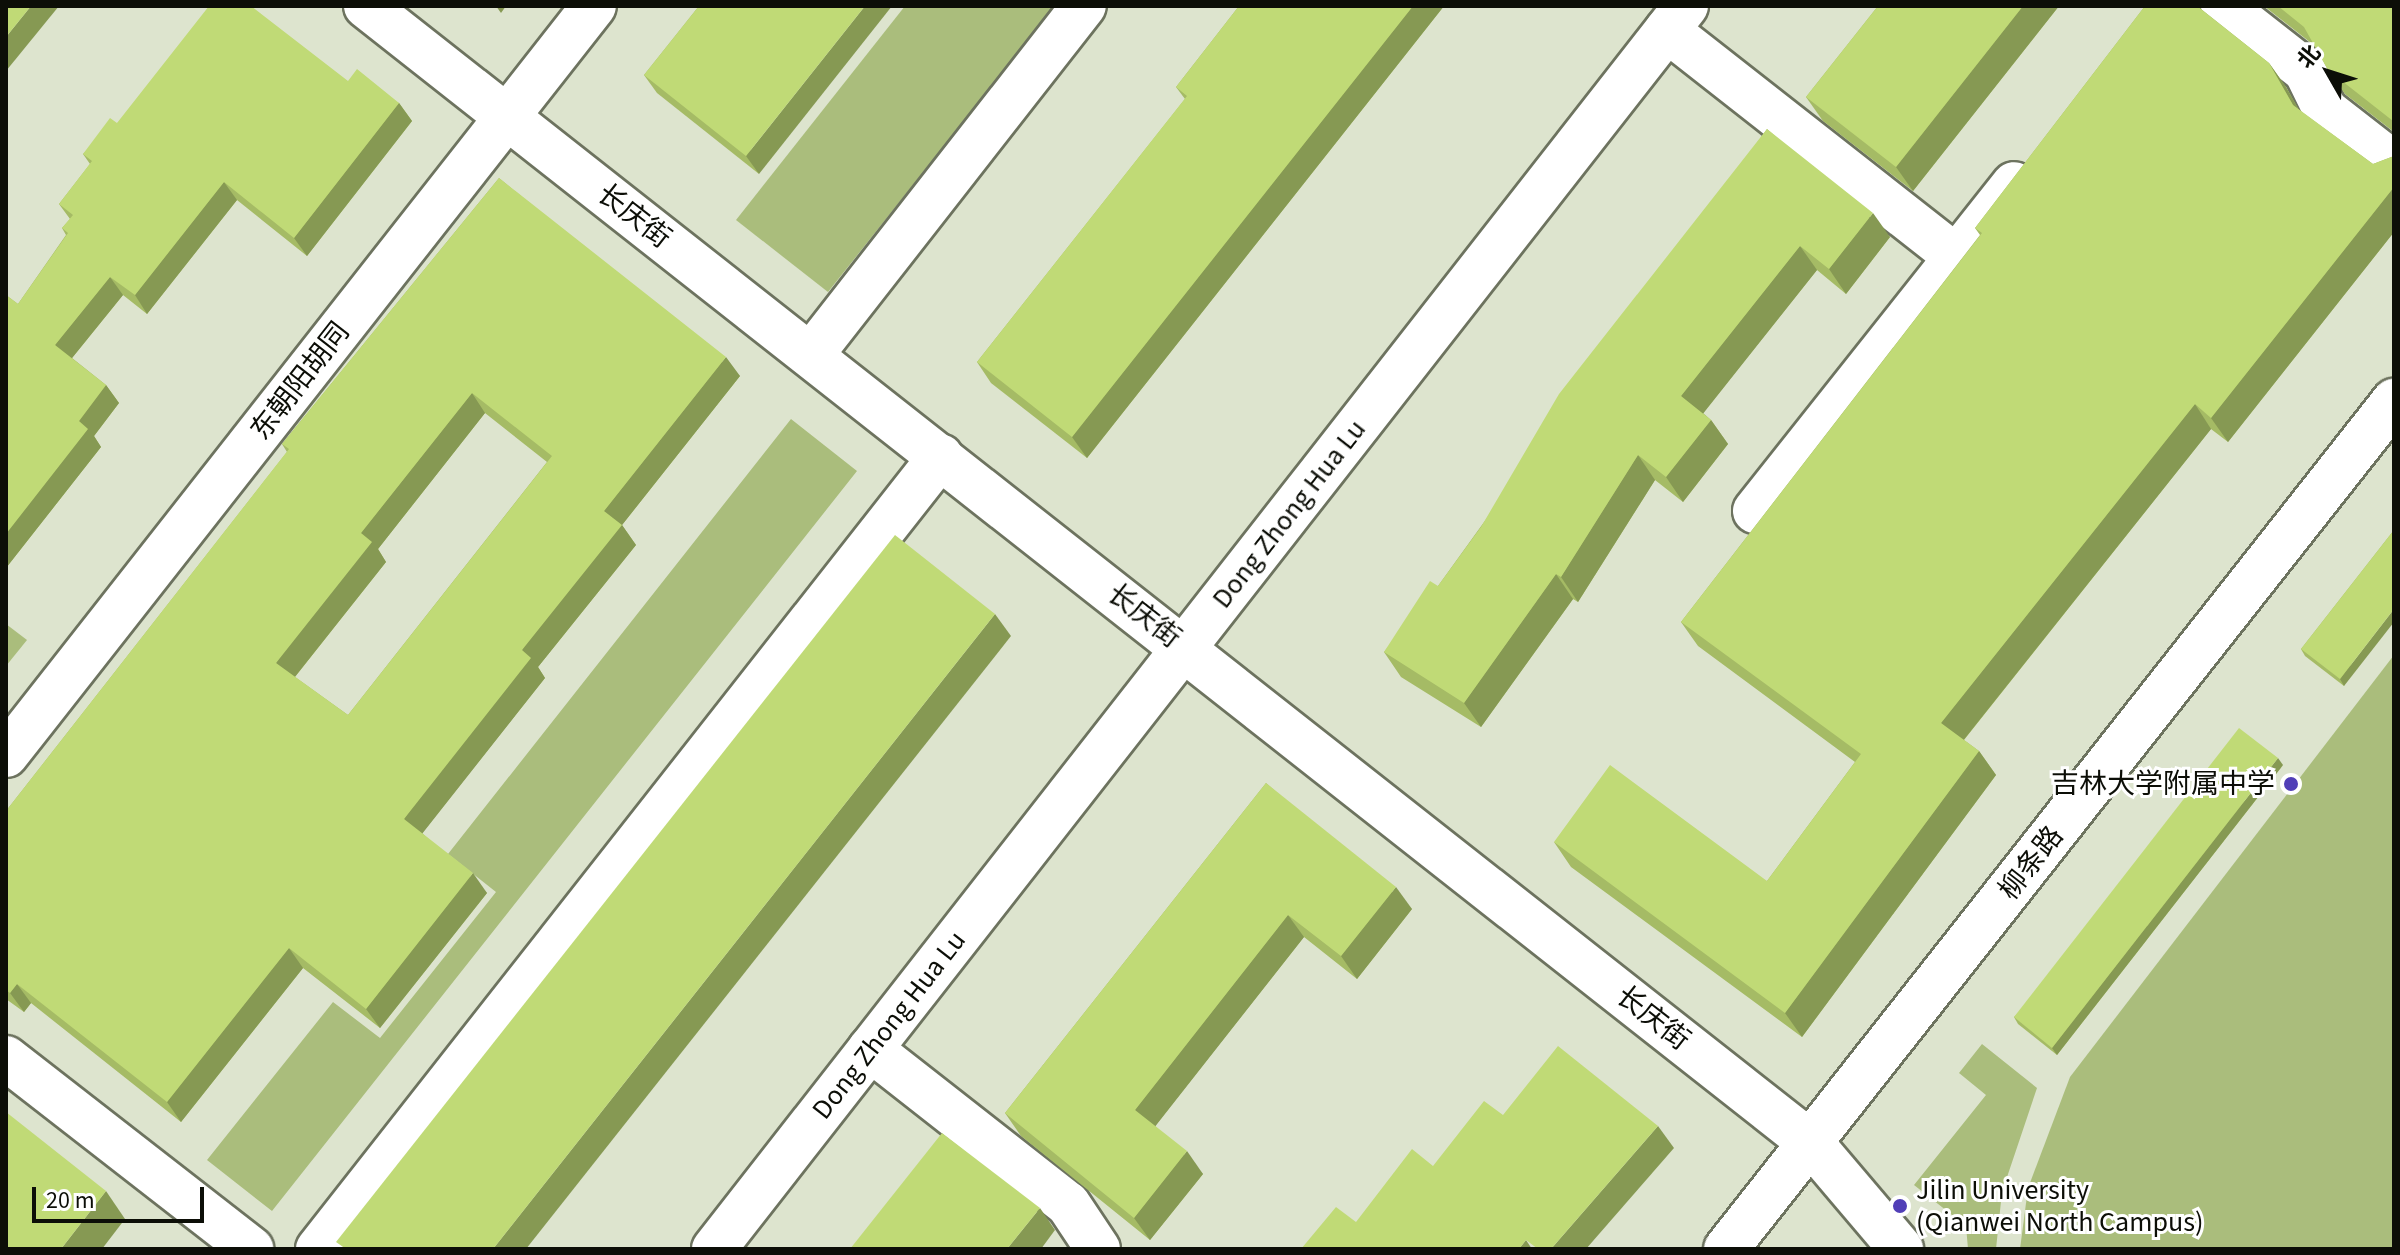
<!DOCTYPE html>
<meta charset="utf-8">
<style>
body{margin:0}
#map{position:relative;width:2400px;height:1255px;overflow:hidden;background:#dde4ce;font-family:"Source Sans 3","Noto Sans SC",sans-serif}
div>[style]{position:absolute}
.green>*{inset:0;background:#aabd7c}
.roads{filter:drop-shadow(2px 0 #6d735f) drop-shadow(-2px 0 #6d735f) drop-shadow(0 2px #6d735f) drop-shadow(0 -2px #6d735f)}
.minor>*{height:44px;margin:-22px;padding:0 22px;transform-origin:22px;border-radius:22px;background:#fff}
.wall>*{inset:0;background:#a5bb65}
.shaded-wall>*{inset:0;background:#869953}
.building>*{inset:0;background:#c0da76}
.dots>*{width:22px;height:22px;translate:-50% -50%;box-sizing:border-box;border:4px solid #fff;border-radius:50%}
span{translate:-50% -50%;white-space:nowrap;text-align:center;line-height:1.15;-webkit-text-stroke:6px #fff;paint-order:stroke}
.street-label{font-size:28px;color:#0c0e07}
.poi-label{font-size:28px;color:#0c0e07}
.right{translate:-100% -50%;text-align:right}
.left{translate:0 -50%;text-align:left}
.frame{position:absolute;inset:0;border:8px solid #0c0e07;pointer-events:none}
.north{position:absolute;left:2288px;top:32px;width:80px;height:80px;-webkit-text-stroke:6px #fff;paint-order:stroke;rotate:309deg;font-size:22px;font-weight:700;line-height:32px;text-align:center;color:#0c0e07}
.north::after{content:'';display:block;margin:auto;width:28px;height:36px;background:#0c0e07;clip-path:polygon(50% 0,100% 100%,50% 72%,0 100%)}
.scale{position:absolute;left:32px;top:1187px;width:172px;height:36px;box-sizing:border-box;border:4px solid #0c0e07;border-top:0;padding-left:10px;font-size:24px;line-height:28px;white-space:nowrap;color:#0c0e07;-webkit-text-stroke:6px #fff;paint-order:stroke}
</style>
<div id="map">
<div class="green">
<i style="clip-path:polygon(905px 6px,1055px 6px,828px 292px,736px 220px)"></i>
<i style="clip-path:polygon(791px 419px,857px 471px,272px 1211px,207px 1160px,333px 1002px,380px 1038px,496px 892px,448px 854px)"></i>
<i style="clip-path:polygon(6px 624px,27px 640px,6px 666px)"></i>
<i style="clip-path:polygon(2394px 655px,2394px 1249px,2020px 1249px,2028px 1188px,2070px 1077px)"></i>
<i style="clip-path:polygon(1982px 1044px,2037px 1088px,2002px 1192px,1996px 1249px,1968px 1249px,1966px 1226px,1914px 1185px,1986px 1095px,1959px 1073px)"></i>
</div>
<div class="roads">
<div class="minor">
<i style="left:366px;top:6px;width:1840px;rotate:38.2deg"></i>
<i style="left:1812px;top:1144px;width:138px;rotate:49.7deg"></i>
<i style="left:2223px;top:6px;width:105px;rotate:38.1deg"></i>
<i style="left:2306px;top:71px;width:43px;rotate:64deg"></i>
<i style="left:2325px;top:110px;width:88px;rotate:38deg"></i>
<i style="left:1667px;top:30px;width:367px;rotate:38.1deg"></i>
<i style="left:811px;top:355px;width:443px;rotate:-52deg"></i>
<i style="left:1755px;top:511px;width:417px;rotate:-51.6deg"></i>
<i style="left:6px;top:755px;width:952px;rotate:-51.87deg"></i>
<i style="left:870px;top:1049px;width:251px;rotate:38.1deg"></i>
<i style="left:1068px;top:1204px;width:54px;rotate:56.3deg"></i>
<i style="left:6px;top:1058px;width:311px;rotate:37.9deg"></i>
<i style="left:318px;top:1249px;width:1008px;rotate:-51.85deg"></i>
<i style="left:714px;top:1249px;width:1578px;rotate:-51.98deg"></i>
<i style="left:1726px;top:1249px;width:1080px;rotate:-51.77deg"></i>
</div>
</div>
<div class="wall">
<i style="clip-path:polygon(699px 6px,759px 174px,657px 93px,644px 75px)"></i>
<i style="clip-path:polygon(1239px 6px,1444px 6px,1087px 458px,991px 383px,977px 362px,1185px 99px,1176px 87px)"></i>
<i style="clip-path:polygon(1878px 6px,2059px 6px,1913px 191px,1823px 121px,1806px 97px)"></i>
<i style="clip-path:polygon(2145px 6px,2199px 6px,2201px 9px,2269px 63px,2286px 87px,2299px 110px,2373px 164px,2394px 156px,2394px 232px,2228px 442px,2211px 429px,1964px 740px,1979px 751px,1996px 775px,1802px 1037px,1571px 867px,1554px 842px,1767px 881px,1855px 762px,1698px 646px,1681px 622px,1980px 235px,1975px 228px)"></i>
<i style="clip-path:polygon(2264px 6px,2394px 6px,2394px 132px,2345px 94px,2328px 70px,2315px 46px)"></i>
<i style="clip-path:polygon(348px 81px,399px 103px,412px 121px,307px 256px,237px 200px,147px 314px,123px 295px,72px 358px,106px 385px,119px 403px,94px 436px,101px 447px,6px 568px,6px 295px,18px 304px,66px 235px,62px 228px,70px 219px,59px 204px,90px 164px,83px 154px,117px 123px)"></i>
<i style="clip-path:polygon(1767px 129px,1890px 237px,1846px 294px,1817px 270px,1703px 413px,1711px 420px,1728px 444px,1683px 502px,1655px 480px,1578px 602px,1573px 599px,1481px 727px,1401px 677px,1384px 652px,1438px 586px)"></i>
<i style="clip-path:polygon(evenodd,499px 178px,740px 376px,622px 525px,636px 545px,538px 667px,545px 678px,422px 833px,487px 893px,380px 1028px,303px 968px,181px 1122px,31px 1003px,24px 1012px,6px 999px,6px 811px,287px 452px,282px 444px,499px 178px,485px 413px,547px 462px,348px 715px,295px 677px,386px 562px,378px 549px,485px 413px)"></i>
<i style="clip-path:polygon(2394px 530px,2344px 686px,2305px 656px,2301px 649px)"></i>
<i style="clip-path:polygon(2283px 765px,2057px 1055px,2018px 1024px,2014px 1017px)"></i>
<i style="clip-path:polygon(1266px 783px,1412px 909px,1357px 979px,1304px 937px,1155px 1126px,1203px 1174px,1150px 1240px,1021px 1136px,1005px 1113px)"></i>
</div>
<div class="shaded-wall">
<i style="clip-path:polygon(31px 6px,59px 6px,6px 71px,6px 37px)"></i>
<i style="clip-path:polygon(496px 6px,506px 6px,501px 13px)"></i>
<i style="clip-path:polygon(865px 6px,892px 6px,759px 174px,746px 156px)"></i>
<i style="clip-path:polygon(1413px 6px,1444px 6px,1087px 458px,1072px 437px)"></i>
<i style="clip-path:polygon(2023px 6px,2059px 6px,1913px 191px,1896px 167px)"></i>
<i style="clip-path:polygon(2269px 63px,2286px 87px,2310px 130px,2293px 105px)"></i>
<i style="clip-path:polygon(399px 103px,412px 121px,307px 256px,294px 238px)"></i>
<i style="clip-path:polygon(224px 182px,237px 200px,147px 314px,135px 295px)"></i>
<i style="clip-path:polygon(2394px 187px,2394px 232px,2228px 442px,2211px 418px)"></i>
<i style="clip-path:polygon(1873px 213px,1890px 237px,1846px 294px,1829px 269px)"></i>
<i style="clip-path:polygon(1800px 246px,1817px 270px,1698px 420px,1681px 396px)"></i>
<i style="clip-path:polygon(110px 277px,123px 295px,68px 363px,55px 345px)"></i>
<i style="clip-path:polygon(726px 357px,740px 376px,622px 525px,636px 545px,538px 667px,545px 678px,418px 839px,404px 819px,522px 650px,604px 511px)"></i>
<i style="clip-path:polygon(106px 385px,119px 403px,94px 436px,101px 447px,6px 568px,6px 534px,79px 421px)"></i>
<i style="clip-path:polygon(472px 393px,485px 413px,378px 549px,386px 562px,290px 683px,276px 663px,361px 533px)"></i>
<i style="clip-path:polygon(2195px 404px,2211px 429px,1958px 747px,1941px 723px)"></i>
<i style="clip-path:polygon(1711px 420px,1728px 444px,1683px 502px,1666px 477px)"></i>
<i style="clip-path:polygon(1638px 455px,1655px 480px,1578px 602px,1561px 577px)"></i>
<i style="clip-path:polygon(1556px 574px,1573px 599px,1481px 727px,1464px 703px)"></i>
<i style="clip-path:polygon(2394px 609px,2394px 622px,2344px 686px,2340px 679px)"></i>
<i style="clip-path:polygon(995px 614px,1011px 636px,526px 1249px,493px 1249px)"></i>
<i style="clip-path:polygon(1979px 751px,1996px 775px,1802px 1037px,1785px 1013px)"></i>
<i style="clip-path:polygon(2278px 758px,2283px 765px,2057px 1055px,2052px 1048px)"></i>
<i style="clip-path:polygon(473px 873px,487px 893px,380px 1028px,366px 1009px)"></i>
<i style="clip-path:polygon(1396px 887px,1412px 909px,1357px 979px,1341px 956px)"></i>
<i style="clip-path:polygon(1288px 915px,1304px 937px,1150px 1133px,1135px 1110px)"></i>
<i style="clip-path:polygon(289px 948px,303px 968px,181px 1122px,167px 1102px)"></i>
<i style="clip-path:polygon(17px 984px,31px 1003px,24px 1012px,10px 993px)"></i>
<i style="clip-path:polygon(1658px 1126px,1674px 1148px,1586px 1249px,1551px 1249px)"></i>
<i style="clip-path:polygon(1187px 1151px,1203px 1174px,1150px 1240px,1134px 1218px)"></i>
<i style="clip-path:polygon(106px 1191px,125px 1219px,102px 1249px,61px 1249px)"></i>
<i style="clip-path:polygon(1040px 1208px,1055px 1230px,1041px 1249px,1007px 1249px)"></i>
<i style="clip-path:polygon(1526px 1240px,1532px 1249px,1519px 1249px)"></i>
</div>
<div class="building">
<i style="clip-path:polygon(6px 6px,31px 6px,6px 37px)"></i>
<i style="clip-path:polygon(209px 6px,251px 6px,348px 81px,357px 69px,399px 103px,294px 238px,224px 182px,135px 295px,110px 277px,55px 345px,106px 385px,79px 421px,88px 429px,6px 534px,6px 295px,18px 304px,68px 233px,62px 228px,73px 215px,59px 204px,92px 161px,83px 154px,110px 118px,117px 123px)"></i>
<i style="clip-path:polygon(699px 6px,865px 6px,746px 156px,644px 75px)"></i>
<i style="clip-path:polygon(1239px 6px,1413px 6px,1072px 437px,977px 362px,1187px 96px,1176px 87px)"></i>
<i style="clip-path:polygon(1878px 6px,2023px 6px,1896px 167px,1806px 97px)"></i>
<i style="clip-path:polygon(2145px 6px,2197px 6px,2269px 63px,2293px 105px,2373px 164px,2394px 156px,2394px 187px,2211px 418px,2195px 404px,1941px 723px,1979px 751px,1785px 1013px,1554px 842px,1610px 765px,1767px 881px,1861px 754px,1681px 622px,1982px 233px,1975px 228px)"></i>
<i style="clip-path:polygon(2278px 6px,2394px 6px,2394px 123px,2393px 121px,2328px 70px,2304px 27px)"></i>
<i style="clip-path:polygon(1767px 129px,1873px 213px,1829px 269px,1800px 246px,1681px 396px,1711px 420px,1666px 477px,1638px 455px,1561px 577px,1556px 574px,1464px 703px,1384px 652px,1430px 581px,1438px 586px,1481px 527px,1559px 394px)"></i>
<i style="clip-path:polygon(evenodd,499px 178px,726px 357px,604px 511px,622px 525px,522px 650px,531px 658px,404px 819px,473px 873px,366px 1009px,289px 948px,167px 1102px,17px 984px,10px 993px,6px 990px,6px 811px,289px 449px,282px 444px,499px 178px,472px 393px,552px 456px,348px 715px,276px 663px,372px 542px,361px 533px,472px 393px)"></i>
<i style="clip-path:polygon(2394px 530px,2394px 609px,2340px 679px,2301px 649px)"></i>
<i style="clip-path:polygon(895px 535px,995px 614px,493px 1249px,346px 1249px,336px 1242px)"></i>
<i style="clip-path:polygon(2239px 728px,2278px 758px,2052px 1048px,2014px 1017px)"></i>
<i style="clip-path:polygon(1266px 783px,1396px 887px,1341px 956px,1288px 915px,1135px 1110px,1187px 1151px,1134px 1218px,1005px 1113px)"></i>
<i style="clip-path:polygon(1558px 1046px,1658px 1126px,1551px 1249px,1538px 1249px,1526px 1240px,1519px 1249px,1301px 1249px,1336px 1207px,1356px 1222px,1412px 1149px,1433px 1166px,1484px 1101px,1503px 1115px)"></i>
<i style="clip-path:polygon(6px 1112px,106px 1191px,61px 1249px,6px 1249px)"></i>
<i style="clip-path:polygon(942px 1133px,1040px 1208px,1007px 1249px,850px 1249px)"></i>
</div>
<div class="dots">
<i style="left:2291px;top:784px;background:#513fb7"></i>
<i style="left:1900px;top:1206px;background:#513fb7"></i>
</div>
<div class="street-label">
<span style="left:634px;top:216px;rotate:38deg">长庆街</span>
<span style="left:300px;top:381px;rotate:-52deg">东朝阳胡同</span>
<span style="left:1289px;top:514px;rotate:-52deg">Dong Zhong Hua Lu</span>
<span style="left:1144px;top:616px;rotate:38deg">长庆街</span>
<span style="left:2031px;top:863px;rotate:-52deg">柳条路</span>
<span style="left:1653px;top:1018px;rotate:38deg">长庆街</span>
<span style="left:889px;top:1025px;rotate:-52deg">Dong Zhong Hua Lu</span>
</div>
<div class="poi-label">
<span class="right" style="left:2275px;top:784px">吉林大学附属中学</span>
<span class="left" style="left:1916px;top:1206px">Jilin University<br>(Qianwei North Campus)</span>
</div>
<div class="frame"></div>
<div class="north">北</div>
<div class="scale">20 m</div>
</div>
